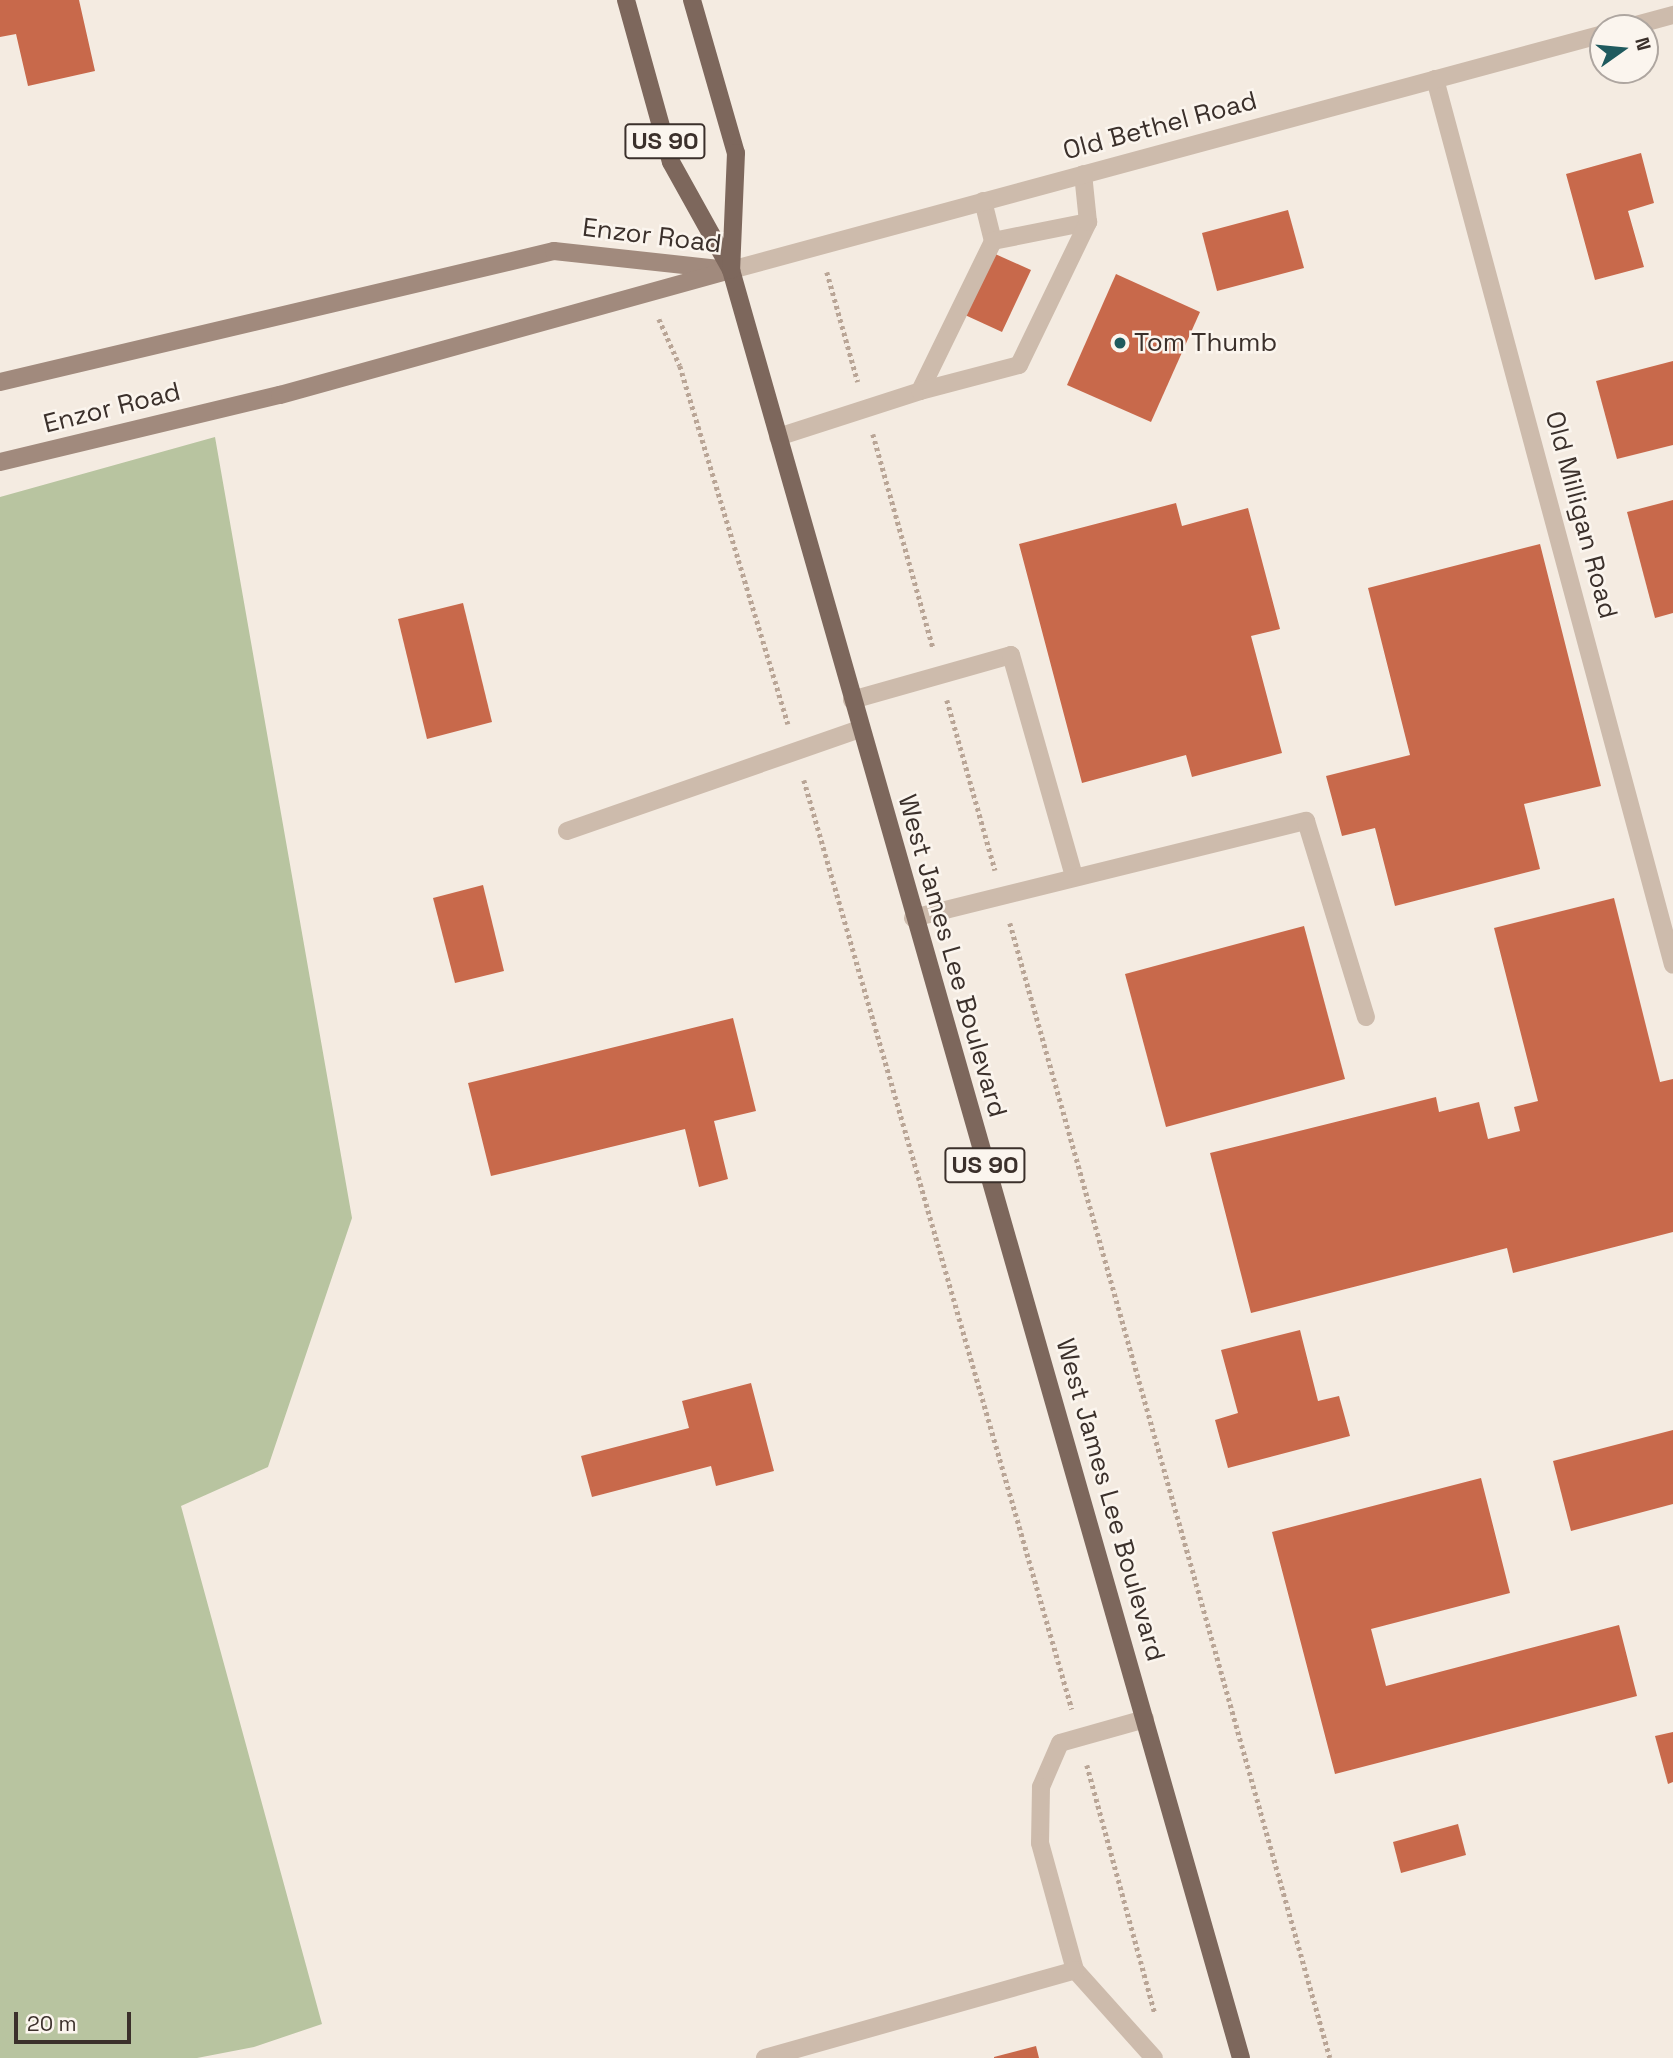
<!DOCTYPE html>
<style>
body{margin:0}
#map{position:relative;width:1673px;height:2058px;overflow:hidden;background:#f4ebe1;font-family:"Space Grotesk",sans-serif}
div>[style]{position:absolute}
.green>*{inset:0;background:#b8c4a0}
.building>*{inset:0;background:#c8694b}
.path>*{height:4.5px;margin-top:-2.25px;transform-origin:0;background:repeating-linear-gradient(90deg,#b9a596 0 3.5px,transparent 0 7px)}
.service>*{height:18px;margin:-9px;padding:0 9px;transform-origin:9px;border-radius:9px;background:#cdbbac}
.minor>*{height:18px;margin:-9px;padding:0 9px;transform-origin:9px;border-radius:9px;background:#cdbbac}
.tertiary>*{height:18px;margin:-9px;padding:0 9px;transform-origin:9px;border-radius:9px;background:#cdbbac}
.secondary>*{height:18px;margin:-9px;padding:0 9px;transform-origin:9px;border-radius:9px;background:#a18a7d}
.primary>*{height:18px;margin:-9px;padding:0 9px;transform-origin:9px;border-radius:9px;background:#7d675c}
.dots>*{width:19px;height:19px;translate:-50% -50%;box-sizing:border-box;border:4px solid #fbf5ee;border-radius:50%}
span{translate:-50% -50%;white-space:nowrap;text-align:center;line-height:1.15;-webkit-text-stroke:5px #fbf5ee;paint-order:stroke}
.shield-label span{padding:2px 5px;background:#fbf5ee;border:2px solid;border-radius:5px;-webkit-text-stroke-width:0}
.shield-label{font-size:24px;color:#3b302b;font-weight:700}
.street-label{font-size:26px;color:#3b302b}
.poi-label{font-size:26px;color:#3b302b}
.left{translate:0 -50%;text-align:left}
.north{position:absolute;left:1589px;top:14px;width:70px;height:70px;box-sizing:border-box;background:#fbf5ee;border:2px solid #aea6a0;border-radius:50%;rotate:75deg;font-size:19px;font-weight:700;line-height:28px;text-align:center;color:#3b302b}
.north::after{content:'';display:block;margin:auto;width:24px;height:32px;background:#1f5a5e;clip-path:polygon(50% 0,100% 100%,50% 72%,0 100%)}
.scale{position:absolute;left:14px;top:2012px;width:117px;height:32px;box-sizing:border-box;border:4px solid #3b302b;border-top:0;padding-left:9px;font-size:21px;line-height:24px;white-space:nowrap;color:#3b302b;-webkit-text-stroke:5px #fbf5ee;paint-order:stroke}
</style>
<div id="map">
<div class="green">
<i style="clip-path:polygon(215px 437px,352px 1218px,268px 1467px,181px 1506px,322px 2024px,254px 2047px,197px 2058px,0 2058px,0 497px)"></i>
</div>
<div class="building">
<i style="clip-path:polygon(0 0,79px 0,95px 71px,28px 86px,16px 34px,0 37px)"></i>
<i style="clip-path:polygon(1641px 153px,1654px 203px,1628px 211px,1644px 267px,1595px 280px,1566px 174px)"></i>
<i style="clip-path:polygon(1288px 210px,1304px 268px,1217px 291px,1202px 233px)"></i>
<i style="clip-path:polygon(993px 253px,1031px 270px,1002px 332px,965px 315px)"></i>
<i style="clip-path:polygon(1116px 274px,1200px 312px,1151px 422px,1067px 385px)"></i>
<i style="clip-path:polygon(1673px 361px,1673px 445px,1617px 459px,1596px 381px)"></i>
<i style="clip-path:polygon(1673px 500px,1673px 613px,1655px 618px,1627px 512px)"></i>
<i style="clip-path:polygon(1176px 503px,1182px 526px,1248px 508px,1280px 629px,1251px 636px,1282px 753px,1192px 777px,1186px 755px,1082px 783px,1019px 544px)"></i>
<i style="clip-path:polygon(1540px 544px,1601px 786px,1524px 804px,1540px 869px,1395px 906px,1375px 828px,1342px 836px,1326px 776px,1410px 755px,1368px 588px)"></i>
<i style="clip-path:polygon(463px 603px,492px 722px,427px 739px,398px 619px)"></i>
<i style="clip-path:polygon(483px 885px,504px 971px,455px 983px,433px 898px)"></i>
<i style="clip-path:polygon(1614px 898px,1660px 1082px,1673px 1079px,1673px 1232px,1513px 1273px,1507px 1248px,1251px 1313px,1210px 1153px,1436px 1097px,1439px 1112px,1479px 1102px,1488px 1139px,1520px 1131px,1514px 1107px,1538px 1101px,1494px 928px)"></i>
<i style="clip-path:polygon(1304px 926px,1345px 1079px,1166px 1127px,1125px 974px)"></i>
<i style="clip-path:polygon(733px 1018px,756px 1111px,714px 1121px,728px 1179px,699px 1187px,685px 1129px,491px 1176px,468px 1083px)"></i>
<i style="clip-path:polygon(1300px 1330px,1318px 1401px,1339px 1396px,1350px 1436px,1228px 1468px,1215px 1420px,1238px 1413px,1221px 1350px)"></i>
<i style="clip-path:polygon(751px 1383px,774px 1471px,716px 1486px,711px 1466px,592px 1497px,581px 1456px,689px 1428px,682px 1401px)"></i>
<i style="clip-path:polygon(1673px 1430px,1673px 1504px,1571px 1531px,1553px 1461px)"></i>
<i style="clip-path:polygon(1481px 1478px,1510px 1593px,1371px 1629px,1386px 1686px,1619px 1625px,1637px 1696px,1335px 1774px,1272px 1532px)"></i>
<i style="clip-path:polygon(1673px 1732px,1673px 1782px,1668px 1784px,1655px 1736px)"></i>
<i style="clip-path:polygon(1458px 1824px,1466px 1855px,1401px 1873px,1393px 1842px)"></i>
<i style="clip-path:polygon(1036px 2046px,1039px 2058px,994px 2058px,994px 2057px)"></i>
</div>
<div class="path">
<i style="left:827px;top:272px;width:114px;rotate:74.3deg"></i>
<i style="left:659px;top:319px;width:51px;rotate:65.9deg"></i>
<i style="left:680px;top:366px;width:374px;rotate:73.2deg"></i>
<i style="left:873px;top:434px;width:222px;rotate:74.3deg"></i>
<i style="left:947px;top:700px;width:177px;rotate:74.2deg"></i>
<i style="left:804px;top:780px;width:967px;rotate:73.91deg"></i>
<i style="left:1010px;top:923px;width:1179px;rotate:74.25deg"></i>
<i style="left:1087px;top:1765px;width:257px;rotate:74.7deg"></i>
</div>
<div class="service">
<i style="left:983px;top:201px;width:41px;rotate:76deg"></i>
<i style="left:993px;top:241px;width:97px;rotate:-11.3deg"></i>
<i style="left:920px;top:391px;width:167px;rotate:-64deg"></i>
<i style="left:778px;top:437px;width:149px;rotate:-17.9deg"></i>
<i style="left:920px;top:391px;width:102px;rotate:-14.7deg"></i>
<i style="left:1019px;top:365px;width:159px;rotate:-64.2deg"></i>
<i style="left:1088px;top:222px;width:48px;rotate:-95.9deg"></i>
<i style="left:852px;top:700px;width:165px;rotate:-15.8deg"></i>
<i style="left:1011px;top:655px;width:230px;rotate:74.1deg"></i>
<i style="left:567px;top:831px;width:310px;rotate:-19.2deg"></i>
<i style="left:913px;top:918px;width:405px;rotate:-13.9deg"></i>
<i style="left:1306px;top:821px;width:205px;rotate:73deg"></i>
<i style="left:1145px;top:1719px;width:88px;rotate:164.2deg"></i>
<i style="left:1060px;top:1743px;width:48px;rotate:113.4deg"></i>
<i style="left:1041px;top:1787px;width:56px;rotate:91deg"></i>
<i style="left:1040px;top:1843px;width:132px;rotate:74.6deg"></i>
<i style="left:1075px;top:1970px;width:118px;rotate:48.1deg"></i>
<i style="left:765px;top:2058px;width:322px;rotate:-15.8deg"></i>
</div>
<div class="minor">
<i style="left:1435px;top:79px;width:917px;rotate:74.96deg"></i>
</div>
<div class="tertiary">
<i style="left:1625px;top:28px;width:50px;rotate:-15.2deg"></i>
<i style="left:731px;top:270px;width:903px;rotate:-15.14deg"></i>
</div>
<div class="secondary">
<i style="left:0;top:382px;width:569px;rotate:-13.3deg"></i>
<i style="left:554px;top:251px;width:168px;rotate:6.2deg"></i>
<i style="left:0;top:462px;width:288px;rotate:-13.5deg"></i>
<i style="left:280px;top:395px;width:468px;rotate:-15.5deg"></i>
</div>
<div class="primary">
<i style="left:626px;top:0;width:168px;rotate:74.5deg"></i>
<i style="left:671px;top:162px;width:124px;rotate:60.9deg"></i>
<i style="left:731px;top:270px;width:1859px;rotate:74.08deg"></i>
<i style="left:692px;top:0;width:159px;rotate:74deg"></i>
<i style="left:736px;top:153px;width:117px;rotate:92.4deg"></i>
</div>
<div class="dots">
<i style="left:1120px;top:343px;background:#1f5a5e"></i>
</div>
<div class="shield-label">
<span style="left:665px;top:141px">US 90</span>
<span style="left:985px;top:1165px">US 90</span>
</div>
<div class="street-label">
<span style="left:1160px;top:126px;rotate:-15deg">Old Bethel Road</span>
<span style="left:652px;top:236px;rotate:7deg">Enzor Road</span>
<span style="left:112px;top:408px;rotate:-14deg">Enzor Road</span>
<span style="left:1581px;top:515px;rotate:75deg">Old Milligan Road</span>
<span style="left:952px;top:956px;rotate:74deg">West James Lee Boulevard</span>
<span style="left:1110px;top:1500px;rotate:74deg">West James Lee Boulevard</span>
</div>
<div class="poi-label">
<span class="left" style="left:1134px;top:343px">Tom Thumb</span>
</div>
<div class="north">N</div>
<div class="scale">20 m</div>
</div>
